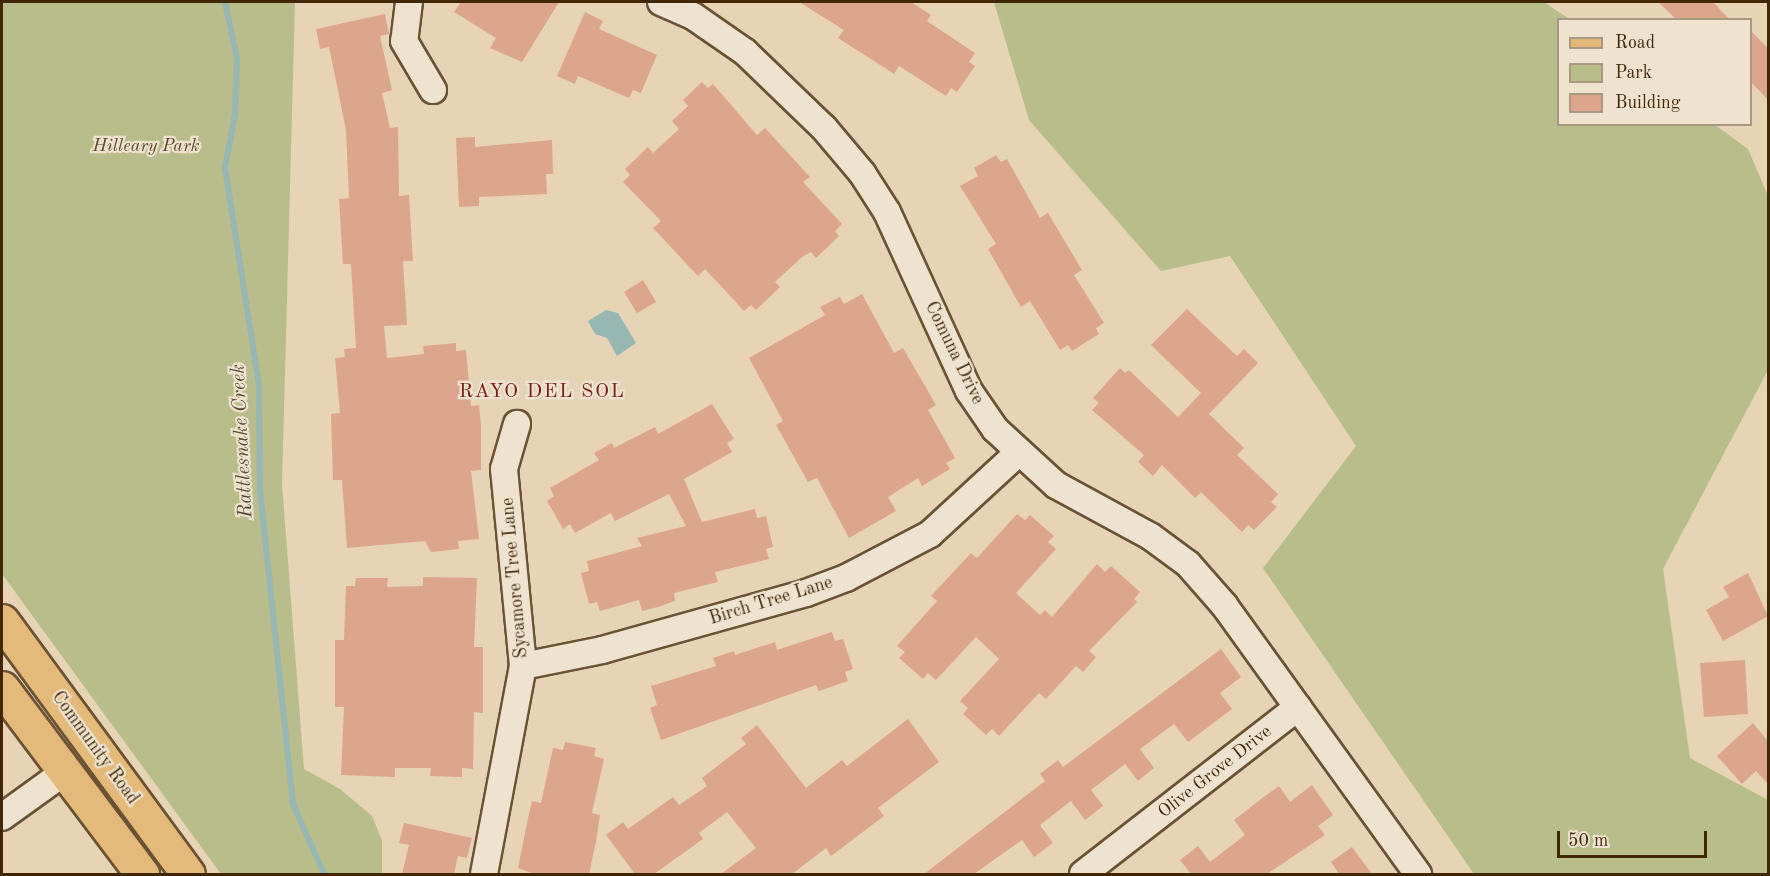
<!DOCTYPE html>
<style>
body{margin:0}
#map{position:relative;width:1770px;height:876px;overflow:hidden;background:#e7d4b6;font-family:"Old Standard TT",serif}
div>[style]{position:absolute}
.green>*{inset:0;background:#b9bc8b}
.water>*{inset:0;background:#97b7b3}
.stream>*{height:6px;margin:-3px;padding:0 3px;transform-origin:3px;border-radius:3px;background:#97b7b3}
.building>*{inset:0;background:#dca58e}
.roads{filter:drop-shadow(2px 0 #6a5233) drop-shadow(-2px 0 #6a5233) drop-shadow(0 2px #6a5233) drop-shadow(0 -2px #6a5233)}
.minor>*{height:26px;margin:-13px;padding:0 13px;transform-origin:13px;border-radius:13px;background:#efe3d0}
.major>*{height:33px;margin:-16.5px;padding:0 16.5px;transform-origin:16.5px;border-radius:16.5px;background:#e4ba7b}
span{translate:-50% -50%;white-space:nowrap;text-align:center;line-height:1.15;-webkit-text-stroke:4.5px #efe3d0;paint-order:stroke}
.park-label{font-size:18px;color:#594521;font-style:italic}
.street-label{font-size:18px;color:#412707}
.neighbourhood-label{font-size:20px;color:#7a1f14;letter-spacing:1.5px}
.water-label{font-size:20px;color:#564b32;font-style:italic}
.frame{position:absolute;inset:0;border:3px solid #412707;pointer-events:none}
.legend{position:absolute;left:1557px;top:18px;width:195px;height:108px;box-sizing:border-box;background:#efe3d0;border:2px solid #a99880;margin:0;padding:8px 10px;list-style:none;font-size:18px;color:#412707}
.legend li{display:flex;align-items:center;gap:12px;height:30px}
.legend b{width:30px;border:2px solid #a99880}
.scale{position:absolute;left:1557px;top:831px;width:150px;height:27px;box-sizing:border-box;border:3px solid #412707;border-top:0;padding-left:8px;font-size:18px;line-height:21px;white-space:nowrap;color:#412707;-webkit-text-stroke:4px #efe3d0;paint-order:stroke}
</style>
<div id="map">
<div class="green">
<i style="clip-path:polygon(2px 2px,295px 2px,282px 484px,304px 769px,340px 789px,372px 816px,382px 840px,382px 874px,221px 874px,2px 574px)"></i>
<i style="clip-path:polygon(994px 2px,1544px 2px,1569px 19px,1558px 20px,1558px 124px,1715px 125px,1748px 149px,1768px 196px,1768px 370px,1663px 569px,1690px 758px,1768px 800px,1768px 874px,1474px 874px,1263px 568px,1356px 446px,1230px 256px,1161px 271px,1029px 120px)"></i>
</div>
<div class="water">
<i style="clip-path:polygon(606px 310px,618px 313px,636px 343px,617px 356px,607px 338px,595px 334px,588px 321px)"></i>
</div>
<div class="stream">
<i style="left:225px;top:2px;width:58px;rotate:78.1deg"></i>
<i style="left:237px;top:59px;width:55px;rotate:92.1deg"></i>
<i style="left:235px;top:114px;width:55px;rotate:100.5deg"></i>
<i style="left:225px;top:168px;width:221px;rotate:81.1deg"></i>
<i style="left:259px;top:386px;width:104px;rotate:89.4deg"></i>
<i style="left:260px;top:490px;width:316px;rotate:84deg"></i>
<i style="left:293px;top:804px;width:77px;rotate:66.1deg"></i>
</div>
<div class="building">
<i style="clip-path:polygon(461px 2px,559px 2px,522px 62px,490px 48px,496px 38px,454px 12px)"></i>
<i style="clip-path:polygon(799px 2px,911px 2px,931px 15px,927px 21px,975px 53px,969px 62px,975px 66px,957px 92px,951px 88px,946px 96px,899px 66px,894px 74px,877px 63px,838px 38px,844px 30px)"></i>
<i style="clip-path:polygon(1658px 2px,1713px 2px,1730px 20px,1677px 20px)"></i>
<i style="clip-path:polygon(585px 12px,603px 21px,599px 29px,657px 55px,641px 93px,633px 90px,629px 98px,578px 76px,575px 84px,557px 76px)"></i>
<i style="clip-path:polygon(385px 14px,389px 34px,380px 36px,392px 90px,382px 93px,390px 128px,398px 127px,399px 196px,409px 195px,413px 261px,403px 261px,407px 325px,384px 326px,387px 358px,424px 354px,423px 346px,456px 343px,456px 351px,466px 350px,471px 406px,479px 405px,481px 425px,481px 470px,471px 471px,479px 539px,458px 541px,459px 549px,431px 552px,425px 541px,347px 548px,342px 480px,333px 480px,331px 414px,340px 413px,335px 358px,345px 357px,344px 349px,356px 348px,351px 264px,343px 264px,339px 199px,349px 198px,346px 130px,329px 47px,320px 49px,316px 29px)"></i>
<i style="clip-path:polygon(1750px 30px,1768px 48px,1768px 100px,1750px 81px)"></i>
<i style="clip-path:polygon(702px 82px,708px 88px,713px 84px,757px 135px,765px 128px,810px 177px,803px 182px,842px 224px,835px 231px,839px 236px,816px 258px,811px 252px,802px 257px,775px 282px,780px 287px,756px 310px,751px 305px,744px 311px,705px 269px,698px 276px,653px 228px,661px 221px,623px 182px,630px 175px,625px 169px,648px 147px,653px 153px,679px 129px,672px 121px,688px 106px,683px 100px)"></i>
<i style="clip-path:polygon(475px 137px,475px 147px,552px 140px,553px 174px,546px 174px,547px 194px,479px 197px,479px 206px,459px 207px,456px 138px)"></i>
<i style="clip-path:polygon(996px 155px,1001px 162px,1007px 159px,1040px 218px,1048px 213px,1082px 270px,1074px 275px,1104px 323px,1096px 328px,1099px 334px,1072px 351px,1068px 345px,1060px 350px,1030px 301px,1021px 307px,988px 249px,996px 244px,960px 186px,978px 176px,974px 168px)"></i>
<i style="clip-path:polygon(643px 280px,656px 302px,637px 313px,624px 292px)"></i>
<i style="clip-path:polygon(862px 294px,894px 353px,903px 348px,936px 405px,928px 410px,955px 458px,946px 463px,950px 469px,922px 486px,918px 478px,888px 497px,896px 511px,849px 538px,817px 478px,808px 482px,776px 425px,783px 421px,749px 358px,825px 315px,820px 307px,840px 297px,844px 304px)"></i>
<i style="clip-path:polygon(1187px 309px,1237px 356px,1244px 349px,1258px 363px,1209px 414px,1244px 448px,1237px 455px,1278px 494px,1271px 502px,1277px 507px,1254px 530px,1248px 525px,1242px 532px,1201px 492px,1195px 498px,1162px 465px,1153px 476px,1138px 462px,1144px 455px,1092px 410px,1099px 403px,1093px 398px,1120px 368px,1125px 373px,1129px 370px,1178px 417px,1201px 393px,1151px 345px)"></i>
<i style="clip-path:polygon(712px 404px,734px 439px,727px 443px,732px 452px,684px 479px,702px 522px,755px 509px,757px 518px,766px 516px,773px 547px,766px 549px,769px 559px,715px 572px,718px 582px,674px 593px,675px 601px,658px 607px,642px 611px,639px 600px,600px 611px,597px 602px,589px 604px,581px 573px,589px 571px,587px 561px,642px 546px,637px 538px,686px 526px,669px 494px,615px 521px,611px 513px,575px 533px,570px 524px,563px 529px,547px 501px,554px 496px,550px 488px,599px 460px,594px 453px,612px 443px,614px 448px,655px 427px,658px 434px)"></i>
<i style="clip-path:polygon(1017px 514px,1025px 520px,1030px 515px,1054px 536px,1048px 542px,1056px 549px,1016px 593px,1040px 615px,1045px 610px,1052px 617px,1097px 564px,1105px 572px,1111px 566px,1140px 592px,1134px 599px,1137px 602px,1089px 651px,1096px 657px,1083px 672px,1076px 666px,1046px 699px,1039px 693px,999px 736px,992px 729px,986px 735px,963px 714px,968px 708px,960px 701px,999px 659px,976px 637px,936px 680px,928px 673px,923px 679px,899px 658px,905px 652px,897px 646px,937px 601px,931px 596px,971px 553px,977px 558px)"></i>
<i style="clip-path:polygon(1748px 573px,1768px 616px,1723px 641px,1706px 610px,1729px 597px,1723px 587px)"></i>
<i style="clip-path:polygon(423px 577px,477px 578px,474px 647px,483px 647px,483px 713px,474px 712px,473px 769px,462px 768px,462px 777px,430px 776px,431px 768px,395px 768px,395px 777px,341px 775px,344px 707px,335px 707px,335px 640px,344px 640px,346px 586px,355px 586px,356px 578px,388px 578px,387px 587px,423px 586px)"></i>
<i style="clip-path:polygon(832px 632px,835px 641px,843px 639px,853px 669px,845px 672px,848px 681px,819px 691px,816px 685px,661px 740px,650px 708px,657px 705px,651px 686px,716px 666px,713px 658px,734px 651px,735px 655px,775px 642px,777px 650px)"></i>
<i style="clip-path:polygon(1221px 649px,1241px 677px,1220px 693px,1232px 709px,1188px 742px,1174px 724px,1140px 749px,1154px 768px,1138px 781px,1125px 764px,1091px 790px,1103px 806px,1085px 820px,1071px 801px,1040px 825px,1053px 843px,1034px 857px,1022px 840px,974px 874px,924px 874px,1045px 781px,1040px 774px,1058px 760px,1063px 767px)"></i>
<i style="clip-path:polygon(1745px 660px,1748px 714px,1704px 717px,1700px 663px)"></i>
<i style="clip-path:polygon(908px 719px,939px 762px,878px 808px,884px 816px,847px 844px,831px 856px,826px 848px,792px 874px,721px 874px,756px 848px,727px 812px,699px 833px,703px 839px,654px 874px,635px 874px,606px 835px,623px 822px,628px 829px,673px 797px,679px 805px,707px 786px,702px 778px,746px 744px,741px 738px,757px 725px,806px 788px,842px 760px,847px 766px)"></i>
<i style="clip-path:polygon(1753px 723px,1768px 741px,1768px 784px,1756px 771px,1742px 784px,1717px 756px)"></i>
<i style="clip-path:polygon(565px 742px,596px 748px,594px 756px,604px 759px,592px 813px,600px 815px,596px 842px,589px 874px,535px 874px,518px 868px,528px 818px,532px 801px,541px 803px,553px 748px,563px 750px)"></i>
<i style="clip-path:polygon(1312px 785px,1333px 815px,1318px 826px,1325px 835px,1267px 874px,1191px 874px,1180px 860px,1198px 846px,1210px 862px,1245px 835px,1234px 820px,1265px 796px,1279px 786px,1290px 802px)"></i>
<i style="clip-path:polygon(404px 823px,472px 838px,467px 858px,458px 856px,454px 874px,402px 874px,409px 845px,399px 843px)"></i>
<i style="clip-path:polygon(1352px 847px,1372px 874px,1339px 874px,1331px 862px)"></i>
</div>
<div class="roads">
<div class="minor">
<i style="left:409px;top:2px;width:39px;rotate:97deg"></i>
<i style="left:404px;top:41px;width:57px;rotate:59.4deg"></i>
<i style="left:661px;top:2px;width:35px;rotate:24deg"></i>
<i style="left:693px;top:16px;width:63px;rotate:34.7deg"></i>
<i style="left:745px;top:52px;width:110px;rotate:43.9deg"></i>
<i style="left:824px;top:128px;width:59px;rotate:49.8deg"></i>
<i style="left:862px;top:173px;width:46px;rotate:57.3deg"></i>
<i style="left:887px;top:212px;width:197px;rotate:65.4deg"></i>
<i style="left:969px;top:391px;width:46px;rotate:55.6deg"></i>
<i style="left:995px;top:429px;width:83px;rotate:42.6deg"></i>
<i style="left:1056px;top:485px;width:107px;rotate:28.5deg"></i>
<i style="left:1150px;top:536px;width:47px;rotate:36.4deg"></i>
<i style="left:1188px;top:564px;width:55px;rotate:48.7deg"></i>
<i style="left:1224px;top:605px;width:332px;rotate:54.2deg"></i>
<i style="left:523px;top:666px;width:81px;rotate:-11.4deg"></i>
<i style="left:602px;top:650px;width:212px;rotate:-15.6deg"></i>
<i style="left:806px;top:593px;width:43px;rotate:-20.6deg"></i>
<i style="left:846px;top:578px;width:95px;rotate:-27.6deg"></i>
<i style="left:930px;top:534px;width:120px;rotate:-42.6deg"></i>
<i style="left:2px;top:817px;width:75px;rotate:-35.8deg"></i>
<i style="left:484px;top:874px;width:212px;rotate:-79.4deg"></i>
<i style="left:523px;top:666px;width:198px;rotate:-95.5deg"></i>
<i style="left:504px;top:469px;width:47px;rotate:-73.9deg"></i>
<i style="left:1083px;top:874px;width:272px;rotate:-37.8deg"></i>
</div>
<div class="major">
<i style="left:2px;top:621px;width:314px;rotate:53.7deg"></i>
<i style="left:2px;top:688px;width:233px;rotate:53deg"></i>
</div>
</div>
<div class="park-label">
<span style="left:146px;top:146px">Hilleary Park</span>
</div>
<div class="street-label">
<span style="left:954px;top:353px;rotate:64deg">Comuna Drive</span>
<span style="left:515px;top:578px;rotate:-95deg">Sycamore Tree Lane</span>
<span style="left:771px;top:601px;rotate:-17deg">Birch Tree Lane</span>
<span style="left:95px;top:748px;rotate:54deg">Community Road</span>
<span style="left:1215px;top:772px;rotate:-38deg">Olive Grove Drive</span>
</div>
<div class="neighbourhood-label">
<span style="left:542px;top:392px">RAYO DEL SOL</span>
</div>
<div class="water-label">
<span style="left:243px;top:441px;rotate:-93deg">Rattlesnake Creek</span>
</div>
<div class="frame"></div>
<ul class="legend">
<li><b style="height:8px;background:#e4ba7b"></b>Road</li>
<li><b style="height:16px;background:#b9bc8b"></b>Park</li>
<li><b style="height:16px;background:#dca58e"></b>Building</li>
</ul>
<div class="scale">50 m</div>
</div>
